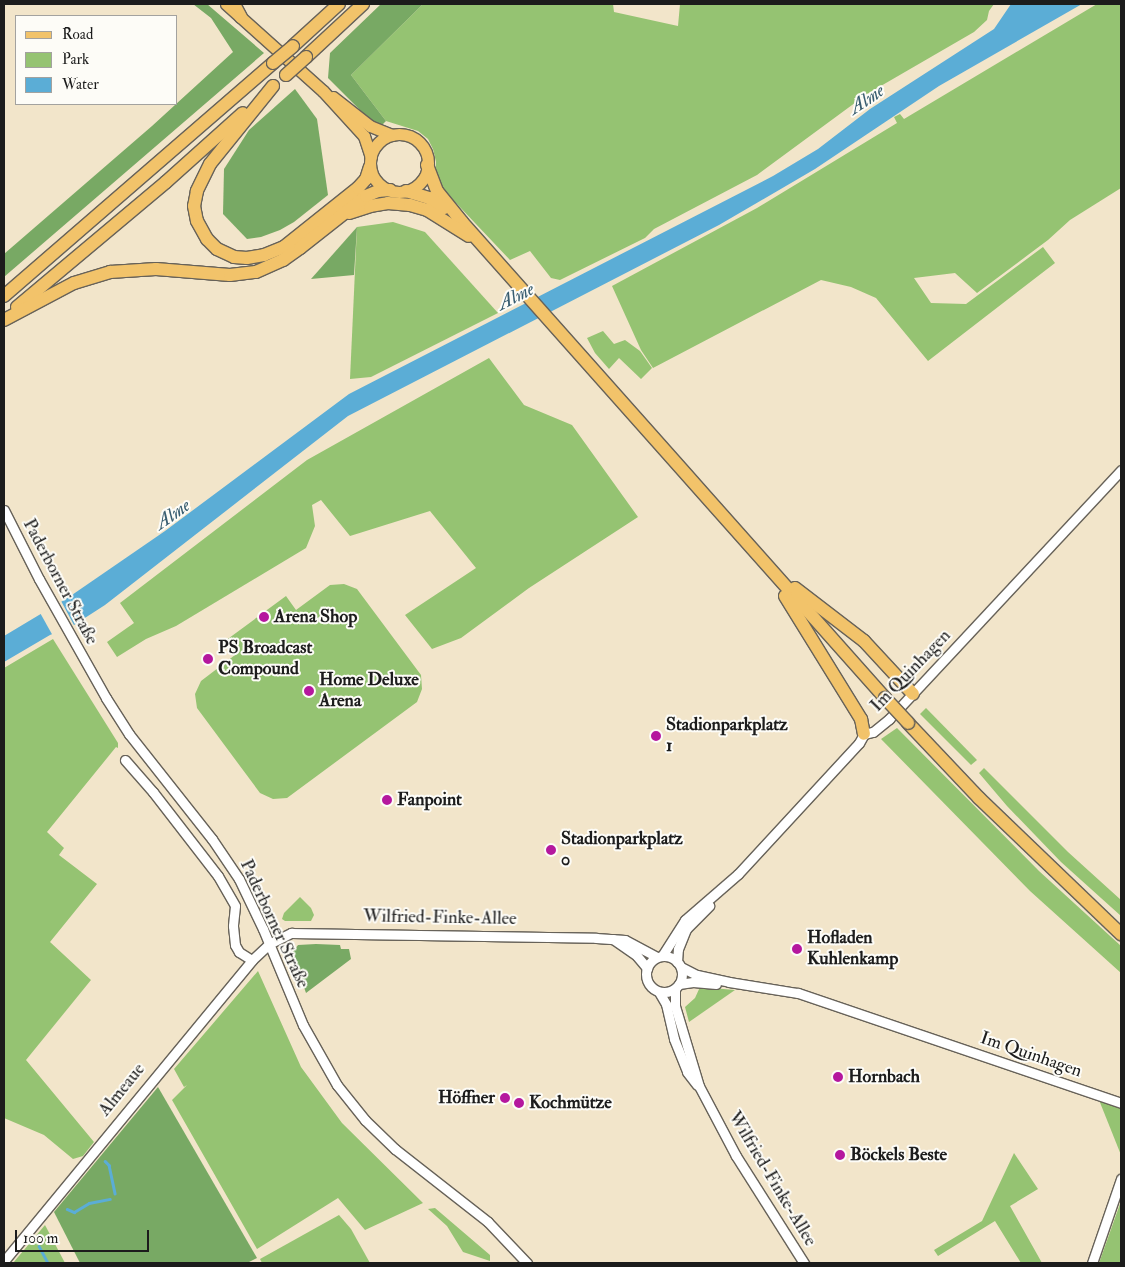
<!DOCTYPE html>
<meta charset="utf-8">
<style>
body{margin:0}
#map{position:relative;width:1125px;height:1267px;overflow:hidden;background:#f2e5ca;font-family:"IM FELL Double Pica",serif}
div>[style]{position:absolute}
.green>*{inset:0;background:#95c372}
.forest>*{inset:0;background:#78a964}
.water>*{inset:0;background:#5badd6}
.pier>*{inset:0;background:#f2e5ca}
.stream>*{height:2.5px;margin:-1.25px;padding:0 1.25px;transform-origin:1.25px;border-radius:1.25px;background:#5badd6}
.roads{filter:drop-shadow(1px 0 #676259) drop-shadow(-1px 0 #676259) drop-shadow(0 1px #676259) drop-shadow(0 -1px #676259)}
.minor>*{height:9px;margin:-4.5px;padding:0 4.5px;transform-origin:4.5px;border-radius:4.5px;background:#fff}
.minor>.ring{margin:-4.5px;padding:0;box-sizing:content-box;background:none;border:9px solid #fff;border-radius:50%}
.major>*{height:11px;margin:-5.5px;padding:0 5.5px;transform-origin:5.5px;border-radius:5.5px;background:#f2c36a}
.major>.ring{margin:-5.5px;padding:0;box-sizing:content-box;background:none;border:11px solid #f2c36a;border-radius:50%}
.highway>*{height:12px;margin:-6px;padding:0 6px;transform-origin:6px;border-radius:6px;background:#f2c36a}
.bridges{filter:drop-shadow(1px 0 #676259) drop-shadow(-1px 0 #676259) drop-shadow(0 1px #676259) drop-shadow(0 -1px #676259)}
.highway-bridge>*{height:12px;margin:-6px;padding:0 6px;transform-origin:6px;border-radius:6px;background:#f2c36a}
.dots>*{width:14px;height:14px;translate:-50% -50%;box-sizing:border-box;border:2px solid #fdfcf7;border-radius:50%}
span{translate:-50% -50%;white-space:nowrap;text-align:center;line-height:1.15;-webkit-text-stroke:4px #fdfcf7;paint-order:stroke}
.street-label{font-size:18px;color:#1c1c1c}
.poi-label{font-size:18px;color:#1c1c1c;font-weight:700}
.left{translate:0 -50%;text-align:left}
.right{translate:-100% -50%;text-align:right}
.water-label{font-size:19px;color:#385d70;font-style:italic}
.frame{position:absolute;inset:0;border:5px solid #1c1c1c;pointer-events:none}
.legend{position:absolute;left:15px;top:15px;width:162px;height:90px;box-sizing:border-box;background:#fdfcf7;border:1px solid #a3a29f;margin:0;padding:6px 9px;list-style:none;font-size:15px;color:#1c1c1c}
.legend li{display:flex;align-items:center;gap:10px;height:25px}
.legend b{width:25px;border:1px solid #a3a29f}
.scale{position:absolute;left:15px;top:1230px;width:134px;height:22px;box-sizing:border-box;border:2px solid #1c1c1c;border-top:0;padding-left:6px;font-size:15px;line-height:18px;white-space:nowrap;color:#1c1c1c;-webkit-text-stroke:4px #fdfcf7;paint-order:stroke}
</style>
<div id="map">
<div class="green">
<i style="clip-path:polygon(423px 4px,613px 4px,614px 12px,678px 26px,680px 4px,994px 4px,989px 11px,987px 20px,974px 32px,867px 94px,757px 175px,654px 229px,645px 238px,560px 280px,551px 278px,530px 251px,510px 260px,440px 186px,435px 175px,436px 162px,433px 149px,428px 139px,418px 131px,386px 121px,351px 75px)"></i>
<i style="clip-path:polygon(1097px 4px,1121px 4px,1121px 188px,1070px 220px,1048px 240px,977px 293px,955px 273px,914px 278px,931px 303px,966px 304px,1043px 247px,1055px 263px,928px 361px,876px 298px,851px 287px,821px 280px,653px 368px,641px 350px,612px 286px,757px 208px,897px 123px,894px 117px,900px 114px,904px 119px)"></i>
<i style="clip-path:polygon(393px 222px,425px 232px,498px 313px,371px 377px,350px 379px,357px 227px)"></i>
<i style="clip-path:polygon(603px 331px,614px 344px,625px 340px,640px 351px,652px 368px,641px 379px,619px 358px,609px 369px,595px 353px,587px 338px)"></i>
<i style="clip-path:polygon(489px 358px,524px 405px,572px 425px,638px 517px,529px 588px,461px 638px,432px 649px,405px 615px,476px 568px,430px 511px,350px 536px,321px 500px,312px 505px,315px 526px,306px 548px,176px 626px,146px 639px,117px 657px,107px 642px,134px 623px,120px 603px,307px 460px)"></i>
<i style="clip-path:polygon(344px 584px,357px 589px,421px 675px,422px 689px,417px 702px,287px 798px,273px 799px,260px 793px,197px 708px,195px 694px,201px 681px,235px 655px,225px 641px,286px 596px,296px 610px,330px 585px)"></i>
<i style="clip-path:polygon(53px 639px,118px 743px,118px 748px,116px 747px,47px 832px,64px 848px,59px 855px,97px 884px,50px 942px,91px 980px,26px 1060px,94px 1142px,83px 1156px,73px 1159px,44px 1135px,4px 1118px,4px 668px)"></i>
<i style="clip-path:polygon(926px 708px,977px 760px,971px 765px,920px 714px)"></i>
<i style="clip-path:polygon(897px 728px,1039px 871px,1121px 946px,1121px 973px,1030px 891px,881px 739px)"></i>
<i style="clip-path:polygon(984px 768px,1068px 852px,1121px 900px,1121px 916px,1061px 862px,1007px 806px,979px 773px)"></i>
<i style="clip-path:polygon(300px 897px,311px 908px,314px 915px,311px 921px,285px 921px,282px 919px,284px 913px)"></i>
<i style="clip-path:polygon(258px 971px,301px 1067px,342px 1123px,423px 1203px,365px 1230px,338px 1198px,257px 1249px,172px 1100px,187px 1085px,184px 1087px,174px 1069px)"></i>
<i style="clip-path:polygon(700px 987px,735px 990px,689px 1022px,685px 1007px,695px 998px)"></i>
<i style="clip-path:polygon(1099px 1100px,1121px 1108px,1121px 1155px)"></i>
<i style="clip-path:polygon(1014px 1153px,1038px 1189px,1010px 1206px,1042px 1263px,1021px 1263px,995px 1221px,938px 1256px,934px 1250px,982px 1221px)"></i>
<i style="clip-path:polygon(1121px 1201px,1121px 1263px,1099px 1263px)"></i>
<i style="clip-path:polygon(435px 1208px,490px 1255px,490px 1261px,463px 1252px,447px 1226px,428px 1209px)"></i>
<i style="clip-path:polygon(339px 1215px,351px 1229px,370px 1263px,262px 1263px,260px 1259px)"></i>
<i style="clip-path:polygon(45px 1225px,65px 1263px,13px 1263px)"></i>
</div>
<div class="forest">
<i style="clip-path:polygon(193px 4px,207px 4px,264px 53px,4px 277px,4px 254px,152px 126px,233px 52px,211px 18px)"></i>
<i style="clip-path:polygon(381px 4px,423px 4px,351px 75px,386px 121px,382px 125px,375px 123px,365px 115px,328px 78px,330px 53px)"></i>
<i style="clip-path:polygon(295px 89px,317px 119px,328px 195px,294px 222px,280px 230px,261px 237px,247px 239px,223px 214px,224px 169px,249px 130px)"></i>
<i style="clip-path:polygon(357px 227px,354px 275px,311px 279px)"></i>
<i style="clip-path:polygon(316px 944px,340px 945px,341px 949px,349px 949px,351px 959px,306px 993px,292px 953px,298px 945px)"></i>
<i style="clip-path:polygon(158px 1087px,257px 1258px,247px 1263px,80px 1263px,54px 1212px)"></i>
</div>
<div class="water">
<i style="clip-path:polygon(1011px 4px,1082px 4px,939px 86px,815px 169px,719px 225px,348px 416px,105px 605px,74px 625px,50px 635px,4px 662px,4px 636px,69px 597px,165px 531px,349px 394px,773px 176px,818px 149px,870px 109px,994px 29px)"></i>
</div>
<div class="pier">
<i style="clip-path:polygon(60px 599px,75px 627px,53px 636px,39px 611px)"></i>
</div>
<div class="stream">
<i style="left:105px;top:1161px;width:6px;rotate:45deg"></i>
<i style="left:109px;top:1165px;width:29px;rotate:78deg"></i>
<i style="left:67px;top:1209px;width:8px;rotate:23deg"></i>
<i style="left:74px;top:1212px;width:17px;rotate:-31deg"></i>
<i style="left:89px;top:1203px;width:21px;rotate:-11deg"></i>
<i style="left:39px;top:1246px;width:19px;rotate:62deg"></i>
</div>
<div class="roads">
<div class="minor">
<i style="left:4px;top:510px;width:77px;rotate:63.1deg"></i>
<i style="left:39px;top:579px;width:137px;rotate:60.6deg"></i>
<i style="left:106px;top:698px;width:43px;rotate:57.4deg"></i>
<i style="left:129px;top:734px;width:134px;rotate:51.7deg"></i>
<i style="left:212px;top:839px;width:48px;rotate:56deg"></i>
<i style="left:239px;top:879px;width:55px;rotate:64.4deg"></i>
<i style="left:263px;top:929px;width:104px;rotate:67.4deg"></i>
<i style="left:303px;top:1025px;width:69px;rotate:60.5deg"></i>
<i style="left:337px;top:1085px;width:45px;rotate:51.3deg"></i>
<i style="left:365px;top:1120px;width:42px;rotate:44deg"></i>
<i style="left:395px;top:1149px;width:118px;rotate:38.1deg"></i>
<i style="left:488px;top:1222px;width:57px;rotate:46.4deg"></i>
<i style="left:125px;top:760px;width:43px;rotate:48.8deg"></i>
<i style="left:153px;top:792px;width:106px;rotate:52.3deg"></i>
<i style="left:218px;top:876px;width:34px;rotate:60deg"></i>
<i style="left:235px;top:906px;width:20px;rotate:96deg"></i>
<i style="left:233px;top:926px;width:19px;rotate:84deg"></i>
<i style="left:235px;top:945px;width:8px;rotate:60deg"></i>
<i style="left:239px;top:952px;width:15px;rotate:32deg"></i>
<i style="left:613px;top:939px;width:29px;rotate:35deg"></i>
<i style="left:637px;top:956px;width:16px;rotate:50deg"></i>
<i class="ring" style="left:646px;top:956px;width:27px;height:27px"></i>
<i style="left:662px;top:956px;width:43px;rotate:-57.4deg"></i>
<i style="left:685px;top:920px;width:70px;rotate:-41deg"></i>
<i style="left:738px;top:874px;width:178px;rotate:-47.3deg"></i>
<i style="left:859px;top:743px;width:10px;rotate:-61deg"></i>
<i style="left:864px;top:734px;width:9px;rotate:-13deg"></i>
<i style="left:873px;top:732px;width:21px;rotate:-39deg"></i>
<i style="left:889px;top:719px;width:340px;rotate:-47deg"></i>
<i style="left:677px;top:962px;width:13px;rotate:-86deg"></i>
<i style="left:678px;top:949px;width:22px;rotate:-68deg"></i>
<i style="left:686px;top:929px;width:33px;rotate:-45deg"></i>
<i style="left:681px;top:967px;width:18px;rotate:27deg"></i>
<i style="left:697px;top:975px;width:33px;rotate:12deg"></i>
<i style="left:729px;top:982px;width:70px;rotate:9.1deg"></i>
<i style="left:798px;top:993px;width:341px;rotate:18.8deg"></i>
<i style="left:679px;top:984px;width:14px;rotate:-8deg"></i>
<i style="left:693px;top:982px;width:23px;rotate:5deg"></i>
<i style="left:675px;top:989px;width:17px;rotate:90deg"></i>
<i style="left:675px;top:1006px;width:84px;rotate:73.3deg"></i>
<i style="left:699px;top:1086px;width:79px;rotate:62.1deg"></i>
<i style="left:736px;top:1156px;width:127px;rotate:57.6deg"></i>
<i style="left:659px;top:992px;width:14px;rotate:60deg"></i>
<i style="left:666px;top:1004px;width:36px;rotate:77deg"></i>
<i style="left:674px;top:1039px;width:35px;rotate:68deg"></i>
<i style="left:687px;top:1072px;width:16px;rotate:52deg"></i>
<i style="left:4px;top:1261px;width:390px;rotate:-50.5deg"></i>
<i style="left:252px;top:960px;width:23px;rotate:-43deg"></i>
<i style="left:269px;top:944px;width:25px;rotate:-27deg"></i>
<i style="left:291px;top:933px;width:305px;rotate:0.9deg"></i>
<i style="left:596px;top:938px;width:29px;rotate:4deg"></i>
<i style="left:625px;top:940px;width:36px;rotate:28deg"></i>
<i style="left:1092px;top:1263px;width:89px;rotate:-71deg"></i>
</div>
<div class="major">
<i style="left:226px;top:4px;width:130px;rotate:41.9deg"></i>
<i style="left:323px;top:91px;width:61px;rotate:47.7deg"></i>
<i style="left:364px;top:136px;width:22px;rotate:72deg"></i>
<i style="left:333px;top:97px;width:47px;rotate:38.1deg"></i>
<i style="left:370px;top:126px;width:24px;rotate:22deg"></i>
<i class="ring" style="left:370px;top:134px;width:47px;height:47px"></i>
</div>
<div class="highway">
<i style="left:234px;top:4px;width:15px;rotate:62deg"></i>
<i style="left:293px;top:46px;width:62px;rotate:-42.4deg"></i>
<i style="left:306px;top:57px;width:78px;rotate:-42.9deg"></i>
<i style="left:273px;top:86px;width:100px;rotate:128.9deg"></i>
<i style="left:210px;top:164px;width:30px;rotate:116deg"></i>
<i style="left:197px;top:191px;width:15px;rotate:101deg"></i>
<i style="left:194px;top:206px;width:15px;rotate:79deg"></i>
<i style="left:197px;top:221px;width:21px;rotate:61deg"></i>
<i style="left:207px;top:239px;width:14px;rotate:45deg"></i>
<i style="left:217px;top:249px;width:19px;rotate:25deg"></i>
<i style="left:234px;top:257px;width:13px;rotate:4deg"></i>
<i style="left:247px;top:258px;width:17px;rotate:-10deg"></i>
<i style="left:264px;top:255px;width:22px;rotate:-22deg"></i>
<i style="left:284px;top:247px;width:95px;rotate:-38.6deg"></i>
<i style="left:358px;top:188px;width:12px;rotate:-48deg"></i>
<i style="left:366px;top:179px;width:13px;rotate:-72deg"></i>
<i style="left:427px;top:165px;width:28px;rotate:69deg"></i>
<i style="left:437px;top:191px;width:40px;rotate:51deg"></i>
<i style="left:462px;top:222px;width:637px;rotate:48.37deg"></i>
<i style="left:406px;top:191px;width:24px;rotate:17deg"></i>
<i style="left:429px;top:198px;width:18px;rotate:34deg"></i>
<i style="left:349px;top:213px;width:22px;rotate:-18deg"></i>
<i style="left:370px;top:206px;width:18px;rotate:-9deg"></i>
<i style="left:388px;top:203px;width:22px;rotate:5deg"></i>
<i style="left:410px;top:205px;width:18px;rotate:16deg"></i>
<i style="left:427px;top:210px;width:49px;rotate:31.8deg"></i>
<i style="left:4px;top:296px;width:356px;rotate:-40.9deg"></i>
<i style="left:17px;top:307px;width:194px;rotate:-40deg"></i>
<i style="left:166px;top:182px;width:103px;rotate:-41.9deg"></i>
<i style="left:4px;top:320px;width:79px;rotate:-27.9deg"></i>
<i style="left:74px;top:283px;width:38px;rotate:-17deg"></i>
<i style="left:110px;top:272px;width:46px;rotate:-3.7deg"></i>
<i style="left:156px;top:269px;width:74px;rotate:4.6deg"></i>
<i style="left:230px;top:275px;width:26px;rotate:-7deg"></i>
<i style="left:256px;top:272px;width:30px;rotate:-24deg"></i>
<i style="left:283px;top:260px;width:21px;rotate:-35deg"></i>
<i style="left:300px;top:248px;width:84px;rotate:-38.2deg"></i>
<i style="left:366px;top:196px;width:13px;rotate:-23deg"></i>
<i style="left:378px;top:191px;width:12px;rotate:-5deg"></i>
<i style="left:795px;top:588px;width:87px;rotate:37.5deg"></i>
<i style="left:864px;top:641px;width:72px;rotate:47.2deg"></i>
<i style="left:785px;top:596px;width:145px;rotate:58.3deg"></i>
<i style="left:861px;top:719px;width:15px;rotate:79deg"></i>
<i style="left:908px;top:723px;width:103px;rotate:46.6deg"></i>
<i style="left:979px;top:798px;width:197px;rotate:43.8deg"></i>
</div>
</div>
<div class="bridges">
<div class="highway-bridge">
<i style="left:273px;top:63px;width:26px;rotate:-40deg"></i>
<i style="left:286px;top:75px;width:27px;rotate:-42deg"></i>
<i style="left:885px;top:698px;width:34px;rotate:47deg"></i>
</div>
</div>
<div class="dots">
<i style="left:264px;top:617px;background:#b5179e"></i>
<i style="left:208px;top:659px;background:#b5179e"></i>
<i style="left:309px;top:691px;background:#b5179e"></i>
<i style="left:656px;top:736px;background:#b5179e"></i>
<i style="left:387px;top:800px;background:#b5179e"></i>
<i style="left:551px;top:850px;background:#b5179e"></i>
<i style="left:797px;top:949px;background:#b5179e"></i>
<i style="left:838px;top:1077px;background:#b5179e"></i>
<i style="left:505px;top:1098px;background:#b5179e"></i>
<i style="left:519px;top:1103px;background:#b5179e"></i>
<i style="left:840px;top:1155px;background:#b5179e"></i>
</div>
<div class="street-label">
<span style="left:60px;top:582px;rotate:62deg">Paderborner Straße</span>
<span style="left:911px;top:671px;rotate:-46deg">Im Quinhagen</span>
<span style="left:440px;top:918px;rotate:1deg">Wilfried-Finke-Allee</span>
<span style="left:274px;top:924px;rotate:65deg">Paderborner Straße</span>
<span style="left:1031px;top:1055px;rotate:19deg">Im Quinhagen</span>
<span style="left:122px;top:1090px;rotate:-51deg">Almeaue</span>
<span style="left:772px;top:1179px;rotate:59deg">Wilfried-Finke-Allee</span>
</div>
<div class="poi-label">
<span class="left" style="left:274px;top:617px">Arena Shop</span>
<span class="left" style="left:218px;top:659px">PS Broadcast<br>Compound</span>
<span class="left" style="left:319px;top:691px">Home Deluxe<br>Arena</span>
<span class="left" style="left:666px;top:736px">Stadionparkplatz<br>1</span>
<span class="left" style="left:397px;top:800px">Fanpoint</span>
<span class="left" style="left:561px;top:850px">Stadionparkplatz<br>0</span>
<span class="left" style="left:807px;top:949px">Hofladen<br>Kuhlenkamp</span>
<span class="left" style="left:848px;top:1077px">Hornbach</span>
<span class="right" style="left:495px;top:1098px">Höffner</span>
<span class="left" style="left:529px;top:1103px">Kochmütze</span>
<span class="left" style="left:850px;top:1155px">Böckels Beste</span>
</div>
<div class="water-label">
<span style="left:867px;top:100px;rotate:-34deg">Alme</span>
<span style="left:516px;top:297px;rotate:-27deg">Alme</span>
<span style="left:173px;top:515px;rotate:-35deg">Alme</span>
</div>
<div class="frame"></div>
<ul class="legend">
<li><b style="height:6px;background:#f2c36a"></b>Road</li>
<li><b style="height:14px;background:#95c372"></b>Park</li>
<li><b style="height:14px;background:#5badd6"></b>Water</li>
</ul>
<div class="scale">100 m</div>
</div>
